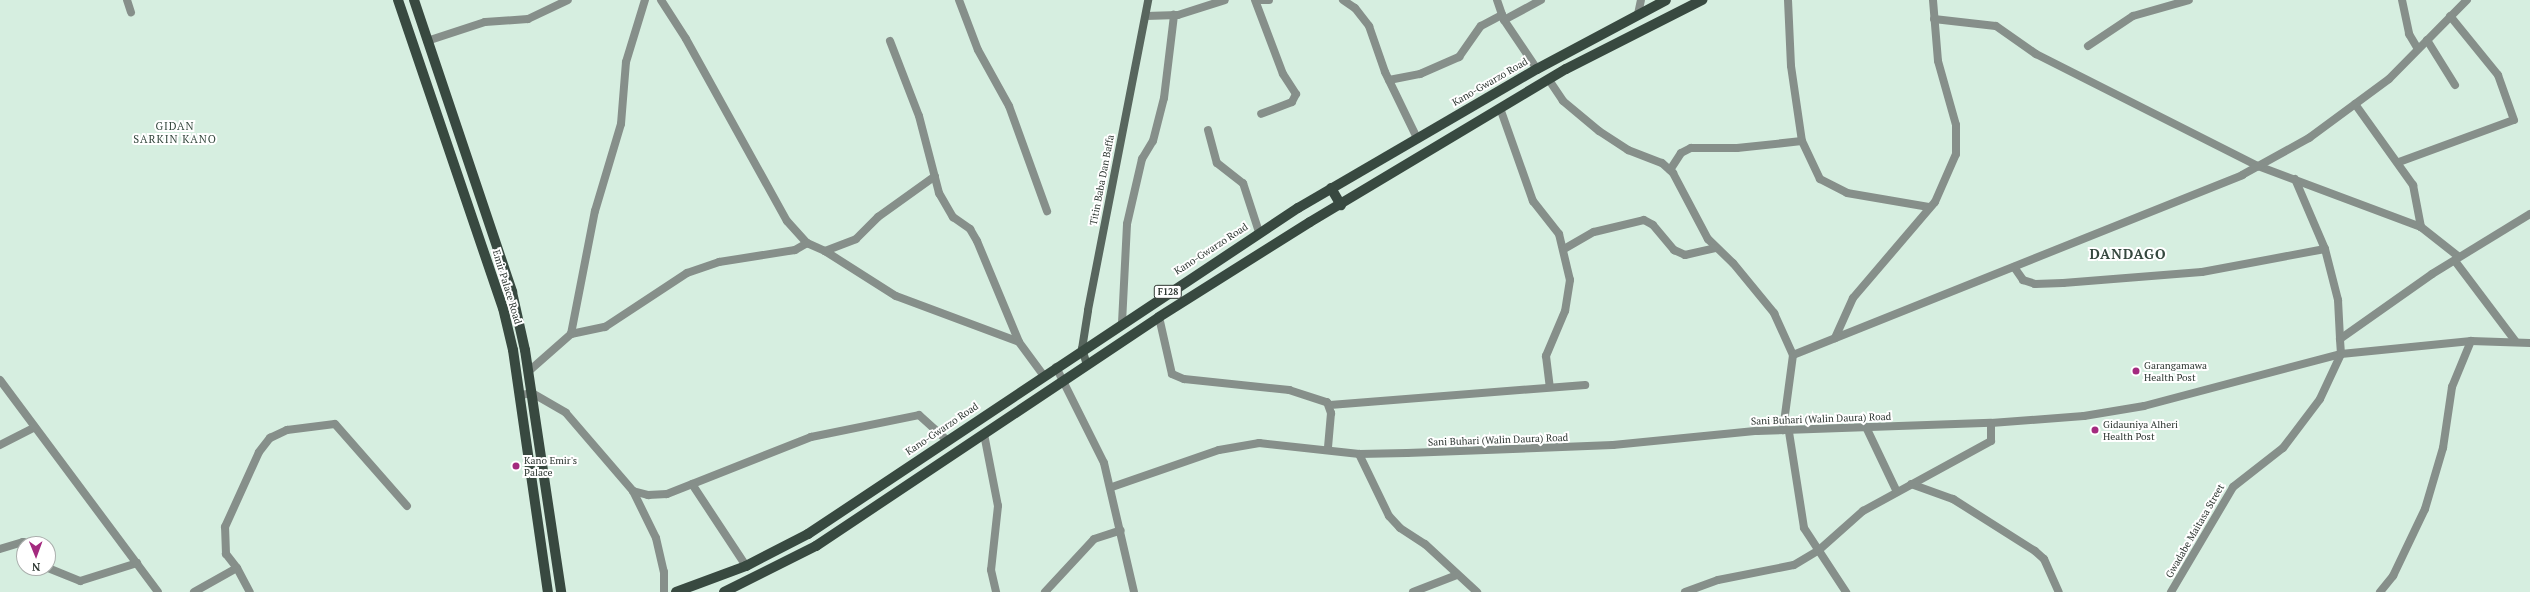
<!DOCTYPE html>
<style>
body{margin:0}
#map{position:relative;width:2530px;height:592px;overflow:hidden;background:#d6eee0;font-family:"PT Serif",serif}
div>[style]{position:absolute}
.minor>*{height:8px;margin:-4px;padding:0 4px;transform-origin:4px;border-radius:4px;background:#868f8a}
.tertiary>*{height:8px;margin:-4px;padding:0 4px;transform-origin:4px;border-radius:4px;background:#868f8a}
.secondary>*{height:8px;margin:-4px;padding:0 4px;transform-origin:4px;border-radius:4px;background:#58665e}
.primary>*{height:10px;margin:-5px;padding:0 5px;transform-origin:5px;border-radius:5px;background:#384940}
.dots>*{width:11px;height:11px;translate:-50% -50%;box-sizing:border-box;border:2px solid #fff;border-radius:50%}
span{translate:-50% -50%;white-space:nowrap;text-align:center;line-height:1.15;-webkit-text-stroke:4px #fff;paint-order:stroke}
.shield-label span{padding:1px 3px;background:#fff;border:1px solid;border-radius:3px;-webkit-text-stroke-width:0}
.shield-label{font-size:9px;color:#2e3732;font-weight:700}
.street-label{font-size:10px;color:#2e3732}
.poi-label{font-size:10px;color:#2e3732}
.left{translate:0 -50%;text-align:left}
.neighbourhood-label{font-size:11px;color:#35483e;letter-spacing:1px}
.district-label{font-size:14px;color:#35483e;font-weight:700;letter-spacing:1px}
.north{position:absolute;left:16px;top:536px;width:40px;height:40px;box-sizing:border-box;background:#fff;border:1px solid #abafad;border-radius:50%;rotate:179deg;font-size:11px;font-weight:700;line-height:16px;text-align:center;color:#2e3732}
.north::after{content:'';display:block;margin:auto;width:14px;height:18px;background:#a42a7f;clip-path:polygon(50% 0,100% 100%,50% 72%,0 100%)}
</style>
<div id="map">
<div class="minor">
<i style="left:127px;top:0;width:13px;rotate:72deg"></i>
<i style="left:661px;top:0;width:46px;rotate:57.3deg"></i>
<i style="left:686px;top:39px;width:208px;rotate:61deg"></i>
<i style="left:787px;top:221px;width:30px;rotate:48deg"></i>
<i style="left:807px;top:243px;width:20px;rotate:24deg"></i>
<i style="left:825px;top:251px;width:84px;rotate:32.4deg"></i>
<i style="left:896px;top:296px;width:131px;rotate:20.5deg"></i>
<i style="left:959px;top:0;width:53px;rotate:69.2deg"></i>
<i style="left:978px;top:50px;width:64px;rotate:61deg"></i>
<i style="left:1009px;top:106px;width:112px;rotate:70.1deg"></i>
<i style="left:1255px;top:0;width:79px;rotate:69.3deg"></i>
<i style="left:1283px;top:74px;width:24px;rotate:57deg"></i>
<i style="left:1296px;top:94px;width:9px;rotate:117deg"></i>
<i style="left:1292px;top:102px;width:33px;rotate:159deg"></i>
<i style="left:1261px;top:0;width:8px"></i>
<i style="left:1343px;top:0;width:14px;rotate:34deg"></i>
<i style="left:1355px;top:8px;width:23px;rotate:52deg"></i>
<i style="left:1369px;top:26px;width:49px;rotate:70.8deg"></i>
<i style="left:1385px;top:72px;width:73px;rotate:64.1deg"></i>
<i style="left:1497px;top:0;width:21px;rotate:71deg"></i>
<i style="left:1504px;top:20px;width:59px;rotate:56deg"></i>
<i style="left:1788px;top:0;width:66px;rotate:87.4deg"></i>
<i style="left:1791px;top:66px;width:76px;rotate:81.7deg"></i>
<i style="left:1802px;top:141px;width:42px;rotate:64.7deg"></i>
<i style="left:1820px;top:179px;width:30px;rotate:27deg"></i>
<i style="left:1847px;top:193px;width:83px;rotate:9.7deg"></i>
<i style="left:2402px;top:0;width:35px;rotate:78deg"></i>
<i style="left:2409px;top:34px;width:17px;rotate:59deg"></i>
<i style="left:1638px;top:14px;width:14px;rotate:-78deg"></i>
<i style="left:1146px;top:16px;width:32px;rotate:-2deg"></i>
<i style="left:1178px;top:15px;width:49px;rotate:-17.7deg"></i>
<i style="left:1934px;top:19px;width:62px;rotate:6.4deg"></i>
<i style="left:1996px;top:26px;width:49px;rotate:35deg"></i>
<i style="left:2036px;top:54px;width:249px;rotate:26.8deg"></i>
<i style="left:2258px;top:166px;width:174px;rotate:20.5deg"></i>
<i style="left:2421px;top:227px;width:48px;rotate:38.3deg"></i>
<i style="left:1504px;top:20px;width:42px;rotate:-28.4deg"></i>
<i style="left:2427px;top:40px;width:53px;rotate:58.1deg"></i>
<i style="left:427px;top:41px;width:61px;rotate:-18.1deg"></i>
<i style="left:485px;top:22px;width:43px;rotate:-4deg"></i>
<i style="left:528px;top:19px;width:44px;rotate:-25.4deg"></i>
<i style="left:890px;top:41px;width:80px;rotate:68.9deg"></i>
<i style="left:919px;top:116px;width:80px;rotate:75.4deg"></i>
<i style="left:939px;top:193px;width:28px;rotate:60deg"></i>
<i style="left:953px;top:217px;width:21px;rotate:35deg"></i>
<i style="left:970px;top:229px;width:14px;rotate:60deg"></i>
<i style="left:977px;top:241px;width:109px;rotate:67.4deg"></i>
<i style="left:1019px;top:342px;width:42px;rotate:53.7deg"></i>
<i style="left:2088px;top:46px;width:54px;rotate:-33.7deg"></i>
<i style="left:2133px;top:16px;width:58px;rotate:-15.9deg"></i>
<i style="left:1389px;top:80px;width:32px;rotate:-11deg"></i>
<i style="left:1420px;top:74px;width:43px;rotate:-23.6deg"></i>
<i style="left:1459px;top:57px;width:38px;rotate:-55deg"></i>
<i style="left:1481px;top:26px;width:24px;rotate:-28deg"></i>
<i style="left:1549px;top:80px;width:25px;rotate:56deg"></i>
<i style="left:1563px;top:101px;width:47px;rotate:39.8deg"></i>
<i style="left:1599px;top:131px;width:35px;rotate:33deg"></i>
<i style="left:1628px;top:150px;width:36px;rotate:21deg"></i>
<i style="left:1662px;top:163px;width:15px;rotate:42deg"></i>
<i style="left:1673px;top:173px;width:75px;rotate:62.1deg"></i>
<i style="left:1708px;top:239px;width:35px;rotate:44deg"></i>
<i style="left:1733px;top:263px;width:65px;rotate:50.6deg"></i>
<i style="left:1774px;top:313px;width:46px;rotate:65.7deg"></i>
<i style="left:1793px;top:355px;width:76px;rotate:97.6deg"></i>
<i style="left:2355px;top:104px;width:100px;rotate:54.4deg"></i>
<i style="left:2413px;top:185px;width:43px;rotate:79.2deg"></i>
<i style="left:1500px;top:108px;width:99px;rotate:70.5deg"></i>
<i style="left:1533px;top:201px;width:42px;rotate:51.8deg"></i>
<i style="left:1559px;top:234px;width:47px;rotate:76.6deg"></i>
<i style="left:1570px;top:280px;width:31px;rotate:99deg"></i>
<i style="left:1565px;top:311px;width:49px;rotate:112.9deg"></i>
<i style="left:1546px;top:356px;width:31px;rotate:83deg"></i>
<i style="left:1208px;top:130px;width:34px;rotate:75deg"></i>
<i style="left:1217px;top:163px;width:33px;rotate:38deg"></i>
<i style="left:1243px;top:183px;width:52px;rotate:71.9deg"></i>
<i style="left:2399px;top:162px;width:122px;rotate:-20.1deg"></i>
<i style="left:2514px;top:120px;width:48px;rotate:-109.6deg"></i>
<i style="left:2498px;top:75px;width:76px;rotate:-129.1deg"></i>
<i style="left:1670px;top:170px;width:20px;rotate:-57deg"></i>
<i style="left:1681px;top:153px;width:11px;rotate:-27deg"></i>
<i style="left:1691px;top:148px;width:46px"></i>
<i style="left:1737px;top:148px;width:65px;rotate:-6.1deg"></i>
<i style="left:2295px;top:179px;width:76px;rotate:66.8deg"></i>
<i style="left:2325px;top:249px;width:53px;rotate:75.7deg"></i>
<i style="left:2338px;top:300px;width:39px;rotate:87deg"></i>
<i style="left:1564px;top:249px;width:34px;rotate:-30deg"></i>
<i style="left:1594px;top:232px;width:51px;rotate:-13.5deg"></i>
<i style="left:1644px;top:220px;width:10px;rotate:29deg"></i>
<i style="left:1653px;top:225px;width:33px;rotate:50deg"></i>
<i style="left:1674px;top:250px;width:12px;rotate:24deg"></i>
<i style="left:1685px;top:255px;width:31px;rotate:-13deg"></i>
<i style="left:825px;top:251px;width:33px;rotate:-21deg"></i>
<i style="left:856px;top:239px;width:31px;rotate:-45deg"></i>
<i style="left:878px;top:217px;width:70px;rotate:-35.7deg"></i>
<i style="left:2455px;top:261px;width:101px;rotate:53deg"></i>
<i style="left:2014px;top:267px;width:16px;rotate:55deg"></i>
<i style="left:2023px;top:280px;width:13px;rotate:18deg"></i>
<i style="left:2035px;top:284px;width:28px;rotate:-2deg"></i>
<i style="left:2063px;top:283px;width:139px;rotate:-4.5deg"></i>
<i style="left:2202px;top:272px;width:125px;rotate:-10.6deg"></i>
<i style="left:1159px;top:317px;width:58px;rotate:77.2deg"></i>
<i style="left:1172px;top:374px;width:13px;rotate:23deg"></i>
<i style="left:1184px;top:379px;width:106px;rotate:6deg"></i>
<i style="left:1289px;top:390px;width:40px;rotate:18deg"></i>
<i style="left:1327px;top:402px;width:12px;rotate:70deg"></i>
<i style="left:1331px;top:413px;width:36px;rotate:95deg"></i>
<i style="left:1122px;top:323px;width:99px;rotate:-87.1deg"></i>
<i style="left:1127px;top:224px;width:67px;rotate:-77deg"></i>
<i style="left:1142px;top:159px;width:21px;rotate:-59deg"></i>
<i style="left:1153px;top:141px;width:44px;rotate:-75.7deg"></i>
<i style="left:1164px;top:98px;width:84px;rotate:-83.1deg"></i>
<i style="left:571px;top:334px;width:35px;rotate:-12deg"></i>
<i style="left:605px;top:327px;width:98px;rotate:-33.4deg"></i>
<i style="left:687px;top:273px;width:34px;rotate:-19deg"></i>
<i style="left:719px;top:262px;width:77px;rotate:-9deg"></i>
<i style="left:795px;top:250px;width:14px;rotate:-30deg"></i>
<i style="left:1835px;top:338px;width:44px;rotate:-65.8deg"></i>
<i style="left:1853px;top:298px;width:126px;rotate:-49.5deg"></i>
<i style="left:1935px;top:202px;width:52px;rotate:-66.4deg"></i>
<i style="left:1956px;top:154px;width:29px;rotate:-90deg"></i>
<i style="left:1956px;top:125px;width:66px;rotate:-105.7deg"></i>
<i style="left:1938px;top:61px;width:61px;rotate:-94.7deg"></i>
<i style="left:1793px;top:355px;width:484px;rotate:-21.8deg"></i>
<i style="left:2242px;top:175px;width:77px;rotate:-28.9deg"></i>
<i style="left:2309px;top:138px;width:99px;rotate:-36.4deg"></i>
<i style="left:2389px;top:79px;width:111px;rotate:-45.4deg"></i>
<i style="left:529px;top:371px;width:56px;rotate:-41.4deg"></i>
<i style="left:571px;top:334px;width:125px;rotate:-79deg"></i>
<i style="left:595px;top:211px;width:91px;rotate:-73.4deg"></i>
<i style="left:621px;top:124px;width:62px;rotate:-85.4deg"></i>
<i style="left:626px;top:62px;width:65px;rotate:-73deg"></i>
<i style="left:521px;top:395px;width:11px;rotate:-10deg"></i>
<i style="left:532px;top:393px;width:39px;rotate:30deg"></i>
<i style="left:566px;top:413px;width:103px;rotate:49.3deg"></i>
<i style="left:633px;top:491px;width:16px;rotate:15deg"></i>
<i style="left:648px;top:495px;width:19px;rotate:-3deg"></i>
<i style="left:667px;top:494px;width:155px;rotate:-21.6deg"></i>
<i style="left:811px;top:437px;width:110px;rotate:-11.5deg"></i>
<i style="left:919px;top:415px;width:38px;rotate:42deg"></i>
<i style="left:1330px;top:405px;width:256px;rotate:-4.5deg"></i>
<i style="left:1866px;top:427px;width:72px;rotate:64.5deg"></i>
<i style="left:1789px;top:432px;width:97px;rotate:81.1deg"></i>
<i style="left:1804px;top:528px;width:77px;rotate:56.7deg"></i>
<i style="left:984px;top:434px;width:73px;rotate:79deg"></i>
<i style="left:998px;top:506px;width:64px;rotate:96.2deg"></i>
<i style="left:991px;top:570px;width:23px;rotate:77deg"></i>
<i style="left:0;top:445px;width:39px;rotate:-27deg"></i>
<i style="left:1359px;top:454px;width:69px;rotate:64.2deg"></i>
<i style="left:1389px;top:516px;width:16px;rotate:47deg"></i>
<i style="left:1400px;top:528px;width:30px;rotate:33deg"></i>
<i style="left:1425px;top:544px;width:71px;rotate:42.7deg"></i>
<i style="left:692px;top:484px;width:98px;rotate:56.6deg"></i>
<i style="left:1911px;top:484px;width:45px;rotate:19.7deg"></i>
<i style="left:1953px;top:499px;width:97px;rotate:32.4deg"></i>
<i style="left:2035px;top:551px;width:12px;rotate:42deg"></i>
<i style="left:2044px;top:559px;width:36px;rotate:66deg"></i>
<i style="left:633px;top:491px;width:52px;rotate:63.9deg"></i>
<i style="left:656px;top:538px;width:35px;rotate:77deg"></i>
<i style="left:664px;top:572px;width:20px;rotate:90deg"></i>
<i style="left:0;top:549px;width:24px;rotate:-17deg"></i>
<i style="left:23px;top:542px;width:11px;rotate:10deg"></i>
<i style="left:48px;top:568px;width:35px;rotate:22deg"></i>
<i style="left:80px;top:581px;width:60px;rotate:-17.5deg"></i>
<i style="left:237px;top:568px;width:18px;rotate:-128deg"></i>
<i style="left:226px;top:554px;width:27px;rotate:-92deg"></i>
<i style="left:225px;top:527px;width:82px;rotate:-65.6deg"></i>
<i style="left:259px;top:452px;width:18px;rotate:-52deg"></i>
<i style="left:270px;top:438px;width:19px;rotate:-25deg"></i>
<i style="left:287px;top:430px;width:48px;rotate:-7.1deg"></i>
<i style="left:335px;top:424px;width:109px;rotate:48.7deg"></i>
<i style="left:194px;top:592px;width:49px;rotate:-29.2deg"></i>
<i style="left:237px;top:568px;width:27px;rotate:62deg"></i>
<i style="left:1045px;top:592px;width:72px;rotate:-47.2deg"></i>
<i style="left:1094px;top:539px;width:28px;rotate:-18deg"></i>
<i style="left:1413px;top:592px;width:47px;rotate:-21.1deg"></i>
<i style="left:1685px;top:592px;width:35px;rotate:-20deg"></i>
<i style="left:1718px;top:580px;width:77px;rotate:-11.2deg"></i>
<i style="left:1794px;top:565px;width:29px;rotate:-31deg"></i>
<i style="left:1819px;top:550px;width:59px;rotate:-41.6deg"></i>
<i style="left:1863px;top:511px;width:146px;rotate:-28.7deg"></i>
<i style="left:1991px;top:441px;width:18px;rotate:-90deg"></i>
<i style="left:2171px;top:592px;width:122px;rotate:-59.4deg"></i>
<i style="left:2233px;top:487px;width:63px;rotate:-38deg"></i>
<i style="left:2283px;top:448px;width:61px;rotate:-52.9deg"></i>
<i style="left:2320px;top:399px;width:50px;rotate:-65deg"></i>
<i style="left:2341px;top:354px;width:15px;rotate:-94deg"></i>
<i style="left:2340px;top:339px;width:113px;rotate:-35.2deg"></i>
<i style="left:2432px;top:274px;width:115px;rotate:-31.5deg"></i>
<i style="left:2380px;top:592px;width:21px;rotate:-51deg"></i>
<i style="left:2393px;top:576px;width:74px;rotate:-64.5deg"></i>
<i style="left:2425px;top:509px;width:64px;rotate:-73.6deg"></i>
<i style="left:2443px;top:448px;width:62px;rotate:-81.6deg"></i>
<i style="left:2452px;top:387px;width:50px;rotate:-67.6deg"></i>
</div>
<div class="tertiary">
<i style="left:1056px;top:367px;width:107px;rotate:63.4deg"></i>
<i style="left:1104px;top:463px;width:132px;rotate:76.9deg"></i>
<i style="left:0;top:380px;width:264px;rotate:53.3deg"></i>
<i style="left:1112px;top:487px;width:113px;rotate:-19.1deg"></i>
<i style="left:1219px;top:450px;width:41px;rotate:-9.9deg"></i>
<i style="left:1259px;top:443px;width:101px;rotate:6.3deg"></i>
<i style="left:1359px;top:454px;width:48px;rotate:-1.2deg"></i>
<i style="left:1407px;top:453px;width:206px;rotate:-2.2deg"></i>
<i style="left:1613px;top:445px;width:145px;rotate:-5.6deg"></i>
<i style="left:1757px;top:431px;width:234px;rotate:-2deg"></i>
<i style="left:1991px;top:423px;width:93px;rotate:-4.3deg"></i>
<i style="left:2084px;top:416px;width:61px;rotate:-9.5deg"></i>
<i style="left:2144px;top:406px;width:204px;rotate:-14.8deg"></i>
<i style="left:2341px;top:354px;width:131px;rotate:-5.7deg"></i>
<i style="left:2471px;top:341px;width:59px;rotate:1.9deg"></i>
</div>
<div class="secondary">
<i style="left:1087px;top:365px;width:17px;rotate:-107deg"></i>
<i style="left:1082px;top:349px;width:39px;rotate:-81deg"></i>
<i style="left:1088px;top:310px;width:316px;rotate:-79deg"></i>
</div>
<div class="primary">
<i style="left:398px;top:0;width:325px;rotate:71.2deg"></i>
<i style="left:503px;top:308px;width:43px;rotate:76.6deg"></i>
<i style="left:513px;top:350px;width:245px;rotate:81.8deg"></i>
<i style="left:414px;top:0;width:308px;rotate:71.4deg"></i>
<i style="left:512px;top:292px;width:59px;rotate:77.4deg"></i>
<i style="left:525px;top:350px;width:245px;rotate:81.5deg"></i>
<i style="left:1331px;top:188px;width:20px;rotate:60deg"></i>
<i style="left:676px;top:592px;width:75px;rotate:-20.4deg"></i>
<i style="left:746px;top:566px;width:70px;rotate:-27.3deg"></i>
<i style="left:808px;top:534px;width:589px;rotate:-33.64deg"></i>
<i style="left:1298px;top:208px;width:276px;rotate:-30.2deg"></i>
<i style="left:1537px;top:69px;width:146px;rotate:-28.1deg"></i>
<i style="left:724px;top:592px;width:103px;rotate:-26.6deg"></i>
<i style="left:816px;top:546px;width:412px;rotate:-33.7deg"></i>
<i style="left:1159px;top:317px;width:178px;rotate:-32.2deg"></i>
<i style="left:1310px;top:222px;width:298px;rotate:-30.9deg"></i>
<i style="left:1566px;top:69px;width:153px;rotate:-26.9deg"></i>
</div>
<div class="dots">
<i style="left:2136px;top:371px;background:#a42a7f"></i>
<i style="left:2095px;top:430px;background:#a42a7f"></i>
<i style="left:516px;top:466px;background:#a42a7f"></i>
</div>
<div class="shield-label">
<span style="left:1168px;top:292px">F128</span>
</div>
<div class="street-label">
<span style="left:1490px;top:82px;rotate:-30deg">Kano-Gwarzo Road</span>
<span style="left:1102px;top:180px;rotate:-79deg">Titin Baba Dan Baffa</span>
<span style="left:1211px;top:249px;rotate:-33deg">Kano-Gwarzo Road</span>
<span style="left:507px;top:287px;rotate:73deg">Emir Palace Road</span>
<span style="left:1821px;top:419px;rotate:-2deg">Sani Buhari (Walin Daura) Road</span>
<span style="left:942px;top:429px;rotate:-34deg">Kano-Gwarzo Road</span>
<span style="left:1498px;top:440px;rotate:-2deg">Sani Buhari (Walin Daura) Road</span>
<span style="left:2195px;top:531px;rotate:-60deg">Gwadabe Maitasa Street</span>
</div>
<div class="poi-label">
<span class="left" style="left:2144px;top:371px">Garangamawa<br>Health Post</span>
<span class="left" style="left:2103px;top:430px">Gidauniya Alheri<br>Health Post</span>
<span class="left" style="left:524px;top:466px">Kano Emir's<br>Palace</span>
</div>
<div class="neighbourhood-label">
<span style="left:175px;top:133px">GIDAN<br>SARKIN KANO</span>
</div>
<div class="district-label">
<span style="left:2128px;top:254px">DANDAGO</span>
</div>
<div class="north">N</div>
</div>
